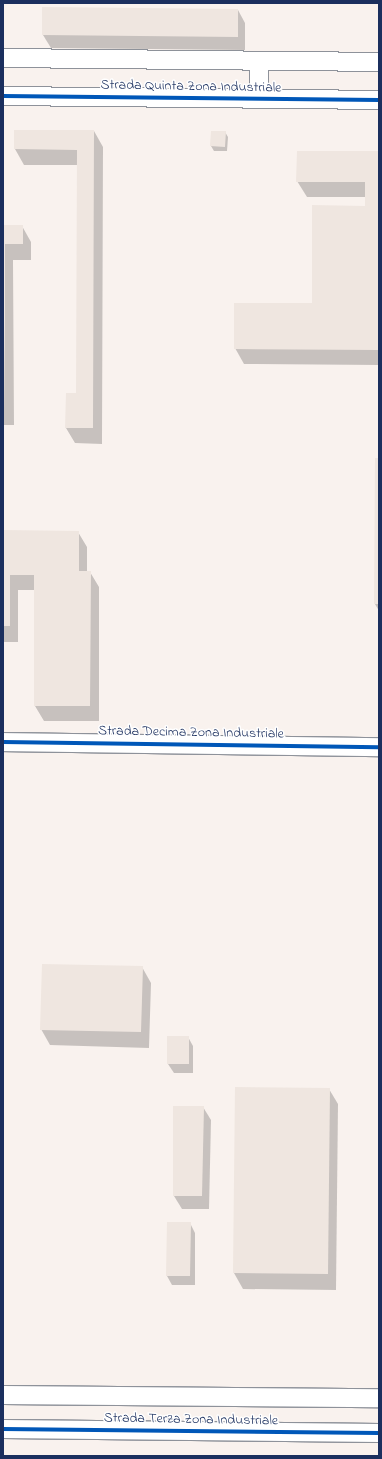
<!DOCTYPE html>
<style>
body{margin:0}
#map{position:relative;width:382px;height:1459px;overflow:hidden;background:#fff;font-family:"Indie Flower",sans-serif}
div>[style]{position:absolute}
.built>*{inset:0;background:#f9f2ee}
.shadow>*{inset:0;background:#0003}
.building>*{inset:0;background:#efe6e0}
.roads{filter:drop-shadow(1px 0 #8e929a) drop-shadow(-1px 0 #8e929a) drop-shadow(0 1px #8e929a) drop-shadow(0 -1px #8e929a)}
.street>*{height:18px;margin:-9px;padding:0 9px;transform-origin:9px;border-radius:9px;background:#fff}
.cycleway>*{height:4px;margin:-2px;padding:0 2px;transform-origin:2px;border-radius:2px;background:#0057b8}
span{translate:-50% -50%;white-space:nowrap;text-align:center;line-height:1.15;-webkit-text-stroke:3px #fff;paint-order:stroke}
.street-label{font-size:14px;color:#1b2f5e}
.frame{position:absolute;inset:0;border:4px solid #1b2f5e;pointer-events:none}
</style>
<div id="map">
<div class="built">
<i style="clip-path:polygon(3px 3px,379px 3px,379px 1456px,3px 1456px)"></i>
</div>
<div class="shadow">
<i style="clip-path:polygon(43px 8px,238px 10px,245px 23px,245px 50px,51px 48px,43px 35px)"></i>
<i style="clip-path:polygon(15px 131px,94px 131px,103px 147px,102px 444px,75px 443px,66px 428px,77px 394px,78px 165px,24px 165px,15px 149px)"></i>
<i style="clip-path:polygon(212px 132px,225px 132px,228px 137px,227px 151px,214px 151px,211px 146px)"></i>
<i style="clip-path:polygon(379px 152px,379px 365px,244px 364px,235px 348px,313px 304px,366px 207px,366px 197px,307px 197px,297px 181px)"></i>
<i style="clip-path:polygon(3px 226px,22px 226px,31px 242px,31px 260px,13px 260px,14px 425px,3px 425px)"></i>
<i style="clip-path:polygon(379px 459px,379px 611px,375px 604px)"></i>
<i style="clip-path:polygon(3px 531px,78px 532px,87px 547px,87px 572px,90px 572px,99px 587px,99px 721px,44px 721px,35px 706px,35px 590px,18px 590px,18px 642px,3px 642px)"></i>
<i style="clip-path:polygon(142px 967px,151px 983px,149px 1048px,50px 1045px,41px 1029px)"></i>
<i style="clip-path:polygon(188px 1037px,193px 1046px,193px 1073px,174px 1073px,168px 1064px)"></i>
<i style="clip-path:polygon(329px 1089px,338px 1104px,336px 1290px,243px 1289px,234px 1273px)"></i>
<i style="clip-path:polygon(174px 1107px,203px 1107px,211px 1120px,209px 1209px,182px 1209px,174px 1196px)"></i>
<i style="clip-path:polygon(190px 1223px,195px 1233px,195px 1285px,172px 1285px,167px 1276px)"></i>
</div>
<div class="building">
<i style="clip-path:polygon(42px 7px,238px 9px,238px 37px,42px 35px)"></i>
<i style="clip-path:polygon(14px 130px,94px 130px,93px 428px,65px 428px,66px 393px,76px 393px,77px 150px,14px 149px)"></i>
<i style="clip-path:polygon(211px 131px,226px 131px,225px 147px,210px 146px)"></i>
<i style="clip-path:polygon(297px 151px,379px 151px,379px 350px,234px 349px,234px 303px,312px 303px,312px 205px,365px 206px,365px 182px,296px 182px)"></i>
<i style="clip-path:polygon(3px 225px,23px 225px,23px 244px,5px 244px,5px 410px)"></i>
<i style="clip-path:polygon(375px 458px,379px 458px,379px 604px,374px 604px)"></i>
<i style="clip-path:polygon(3px 530px,79px 531px,79px 571px,91px 571px,90px 706px,34px 706px,34px 575px,10px 575px,10px 626px,3px 626px)"></i>
<i style="clip-path:polygon(42px 964px,143px 966px,141px 1032px,40px 1030px)"></i>
<i style="clip-path:polygon(167px 1036px,189px 1036px,189px 1064px,167px 1064px)"></i>
<i style="clip-path:polygon(235px 1087px,330px 1088px,328px 1274px,233px 1273px)"></i>
<i style="clip-path:polygon(173px 1106px,204px 1106px,202px 1196px,173px 1196px)"></i>
<i style="clip-path:polygon(167px 1222px,191px 1222px,190px 1276px,166px 1276px)"></i>
</div>
<div class="roads">
<div class="street">
<i style="left:3px;top:58px;width:376px;rotate:0.6deg"></i>
<i style="left:259px;top:61px;width:38px;rotate:90deg"></i>
<i style="left:3px;top:96px;width:376px;rotate:0.6deg"></i>
<i style="left:3px;top:742px;width:376px;rotate:0.8deg"></i>
<i style="left:3px;top:1395px;width:376px;rotate:0.5deg"></i>
<i style="left:3px;top:1429px;width:376px;rotate:0.6deg"></i>
</div>
</div>
<div class="cycleway">
<i style="left:3px;top:96px;width:376px;rotate:0.6deg"></i>
<i style="left:3px;top:742px;width:376px;rotate:0.8deg"></i>
<i style="left:3px;top:1429px;width:376px;rotate:0.6deg"></i>
</div>
<div class="street-label">
<span style="left:191px;top:87px;rotate:1deg">Strada Quinta Zona Industriale</span>
<span style="left:191px;top:733px;rotate:1deg">Strada Decima Zona Industriale</span>
<span style="left:191px;top:1420px;rotate:1deg">Strada Terza Zona Industriale</span>
</div>
<div class="frame"></div>
</div>
